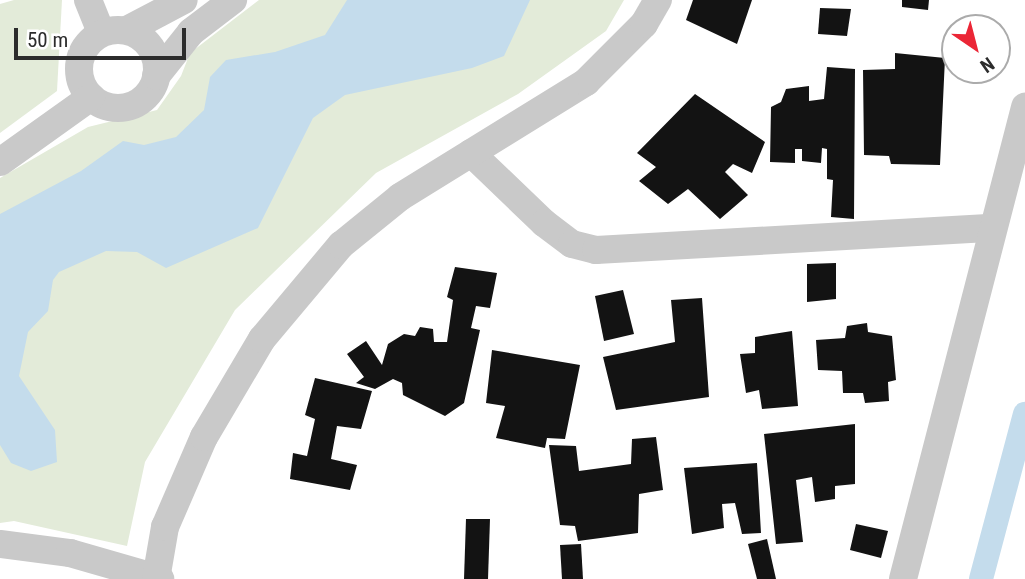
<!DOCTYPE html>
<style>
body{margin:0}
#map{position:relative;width:1025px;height:579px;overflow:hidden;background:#fff;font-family:"Roboto Condensed",sans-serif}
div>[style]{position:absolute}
.green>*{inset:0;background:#e3ebd9}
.water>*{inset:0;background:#c4dcec}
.canal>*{height:24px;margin:-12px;padding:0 12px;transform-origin:12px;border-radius:12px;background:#c4dcec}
.building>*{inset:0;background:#131313}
.minor>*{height:28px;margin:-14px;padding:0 14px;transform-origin:14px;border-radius:14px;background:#c9c9c9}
.minor>.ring{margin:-14px;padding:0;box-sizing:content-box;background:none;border:28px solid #c9c9c9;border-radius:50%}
span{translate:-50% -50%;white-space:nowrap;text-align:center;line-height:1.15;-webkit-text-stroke:7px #fff;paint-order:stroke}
.north{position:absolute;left:941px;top:14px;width:70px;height:70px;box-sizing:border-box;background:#fff;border:2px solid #ababab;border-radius:50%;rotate:145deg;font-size:19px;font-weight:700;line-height:28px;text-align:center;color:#2c2c2c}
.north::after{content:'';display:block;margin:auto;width:24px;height:32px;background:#eb2636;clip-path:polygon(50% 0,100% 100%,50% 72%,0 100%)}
.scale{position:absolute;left:14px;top:28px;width:172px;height:32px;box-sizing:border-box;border:4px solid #2c2c2c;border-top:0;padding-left:9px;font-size:21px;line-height:24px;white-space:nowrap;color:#2c2c2c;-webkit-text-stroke:5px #fff;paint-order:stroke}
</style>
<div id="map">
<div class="green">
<i style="clip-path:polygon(14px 0,62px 0,57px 91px,0 133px,0 4px)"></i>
<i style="clip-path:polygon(259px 0,624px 0,606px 31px,518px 94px,376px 173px,235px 310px,145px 462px,127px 546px,14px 521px,0 523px,0 178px,88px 127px,157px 110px,181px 76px,190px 53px)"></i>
</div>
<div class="water">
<i style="clip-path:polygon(347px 0,530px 0,504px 56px,472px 68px,345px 95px,313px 118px,258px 228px,166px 268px,137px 252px,106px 251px,59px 272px,53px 280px,48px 311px,28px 332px,19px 376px,55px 430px,57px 462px,31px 471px,11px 463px,0 445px,0 214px,81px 171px,123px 141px,144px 145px,176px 137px,204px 110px,210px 77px,226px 60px,275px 52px,325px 35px)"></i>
</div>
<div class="canal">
<i style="left:981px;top:579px;width:171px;rotate:-75.1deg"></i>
</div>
<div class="building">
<i style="clip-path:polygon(693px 0,752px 0,737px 44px,686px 20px)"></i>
<i style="clip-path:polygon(902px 0,929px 0,928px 10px,902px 7px)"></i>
<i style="clip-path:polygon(820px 8px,851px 9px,847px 36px,818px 34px)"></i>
<i style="clip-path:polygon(895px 53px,945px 58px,940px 165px,891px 164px,889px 156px,864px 155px,863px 70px,895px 69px)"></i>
<i style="clip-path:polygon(827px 67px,855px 69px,854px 219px,831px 217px,833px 180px,827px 179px,827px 149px,822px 148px,821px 163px,802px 161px,802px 149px,795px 149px,795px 163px,770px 162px,771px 107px,781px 102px,786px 89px,809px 86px,809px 101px,824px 99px)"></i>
<i style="clip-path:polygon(695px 94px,765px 142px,752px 173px,733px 164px,725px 172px,748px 195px,720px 219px,688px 189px,668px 204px,639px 181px,656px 167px,637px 153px)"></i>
<i style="clip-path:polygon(836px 263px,836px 299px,807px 302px,807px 264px)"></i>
<i style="clip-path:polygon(455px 267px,497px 273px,490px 308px,476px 306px,471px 328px,480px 330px,464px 403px,445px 416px,403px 395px,402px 383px,393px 379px,375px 389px,356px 383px,364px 377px,347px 354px,366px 341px,382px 365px,388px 344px,404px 334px,415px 336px,420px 327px,433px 329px,434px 342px,447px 342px,453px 300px,447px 297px)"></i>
<i style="clip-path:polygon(623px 290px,634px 334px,604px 341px,595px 296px)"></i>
<i style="clip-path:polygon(702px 298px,709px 397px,616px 410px,603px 357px,675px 342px,671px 300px)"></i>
<i style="clip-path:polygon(867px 323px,868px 332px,892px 336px,896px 380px,888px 382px,889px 401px,865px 403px,863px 393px,843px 393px,842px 371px,818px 370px,816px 340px,845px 338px,847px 326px)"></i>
<i style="clip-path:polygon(792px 331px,798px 406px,762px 409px,759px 390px,746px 393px,740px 354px,755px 353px,755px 337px)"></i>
<i style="clip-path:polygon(492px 350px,580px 365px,565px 439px,547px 438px,545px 448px,496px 438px,505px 406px,486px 403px)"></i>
<i style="clip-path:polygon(315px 378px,372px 391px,361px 429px,337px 426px,331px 459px,357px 465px,350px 490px,290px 479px,293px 453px,307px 456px,315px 419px,305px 415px)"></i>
<i style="clip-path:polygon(855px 424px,855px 484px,835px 486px,835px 499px,815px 502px,812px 477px,796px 480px,803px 542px,776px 544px,764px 434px)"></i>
<i style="clip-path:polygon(656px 437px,663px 490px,639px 494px,638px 533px,578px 541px,575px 526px,560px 525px,549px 445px,576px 446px,579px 471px,631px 464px,632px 439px)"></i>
<i style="clip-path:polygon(757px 463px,761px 533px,742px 534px,735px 503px,722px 504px,724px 528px,692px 534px,684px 468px)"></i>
<i style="clip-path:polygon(466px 519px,490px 519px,488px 579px,464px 579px)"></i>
<i style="clip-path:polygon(856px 524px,888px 531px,881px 558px,850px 550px)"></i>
<i style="clip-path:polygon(767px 539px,776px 579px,757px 579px,748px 544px)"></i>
<i style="clip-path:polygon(581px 544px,583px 579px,562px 579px,560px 545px)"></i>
</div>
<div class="minor">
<i style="left:88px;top:0;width:35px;rotate:68deg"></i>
<i style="left:127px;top:30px;width:64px;rotate:-27.8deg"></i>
<i class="ring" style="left:79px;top:30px;width:50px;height:50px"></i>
<i style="left:156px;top:76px;width:56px;rotate:-51.5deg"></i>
<i style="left:191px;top:32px;width:53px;rotate:-37.3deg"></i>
<i style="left:471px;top:153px;width:101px;rotate:43.8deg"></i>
<i style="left:544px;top:223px;width:35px;rotate:37deg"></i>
<i style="left:572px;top:244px;width:25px;rotate:14deg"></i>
<i style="left:596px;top:250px;width:397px;rotate:-3.2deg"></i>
<i style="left:0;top:162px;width:112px;rotate:-35.5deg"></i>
<i style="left:0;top:544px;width:71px;rotate:7.3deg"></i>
<i style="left:70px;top:553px;width:94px;rotate:16.1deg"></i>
<i style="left:156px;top:579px;width:53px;rotate:-80.2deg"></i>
<i style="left:165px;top:527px;width:98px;rotate:-66.6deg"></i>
<i style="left:204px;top:437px;width:114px;rotate:-59.4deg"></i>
<i style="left:262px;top:339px;width:123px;rotate:-50deg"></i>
<i style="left:341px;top:245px;width:76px;rotate:-39.1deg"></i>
<i style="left:400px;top:197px;width:219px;rotate:-31.7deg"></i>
<i style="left:586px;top:82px;width:82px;rotate:-45deg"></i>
<i style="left:644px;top:24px;width:28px;rotate:-60deg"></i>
<i style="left:903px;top:579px;width:488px;rotate:-75.5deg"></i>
</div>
<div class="north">N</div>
<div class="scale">50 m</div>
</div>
